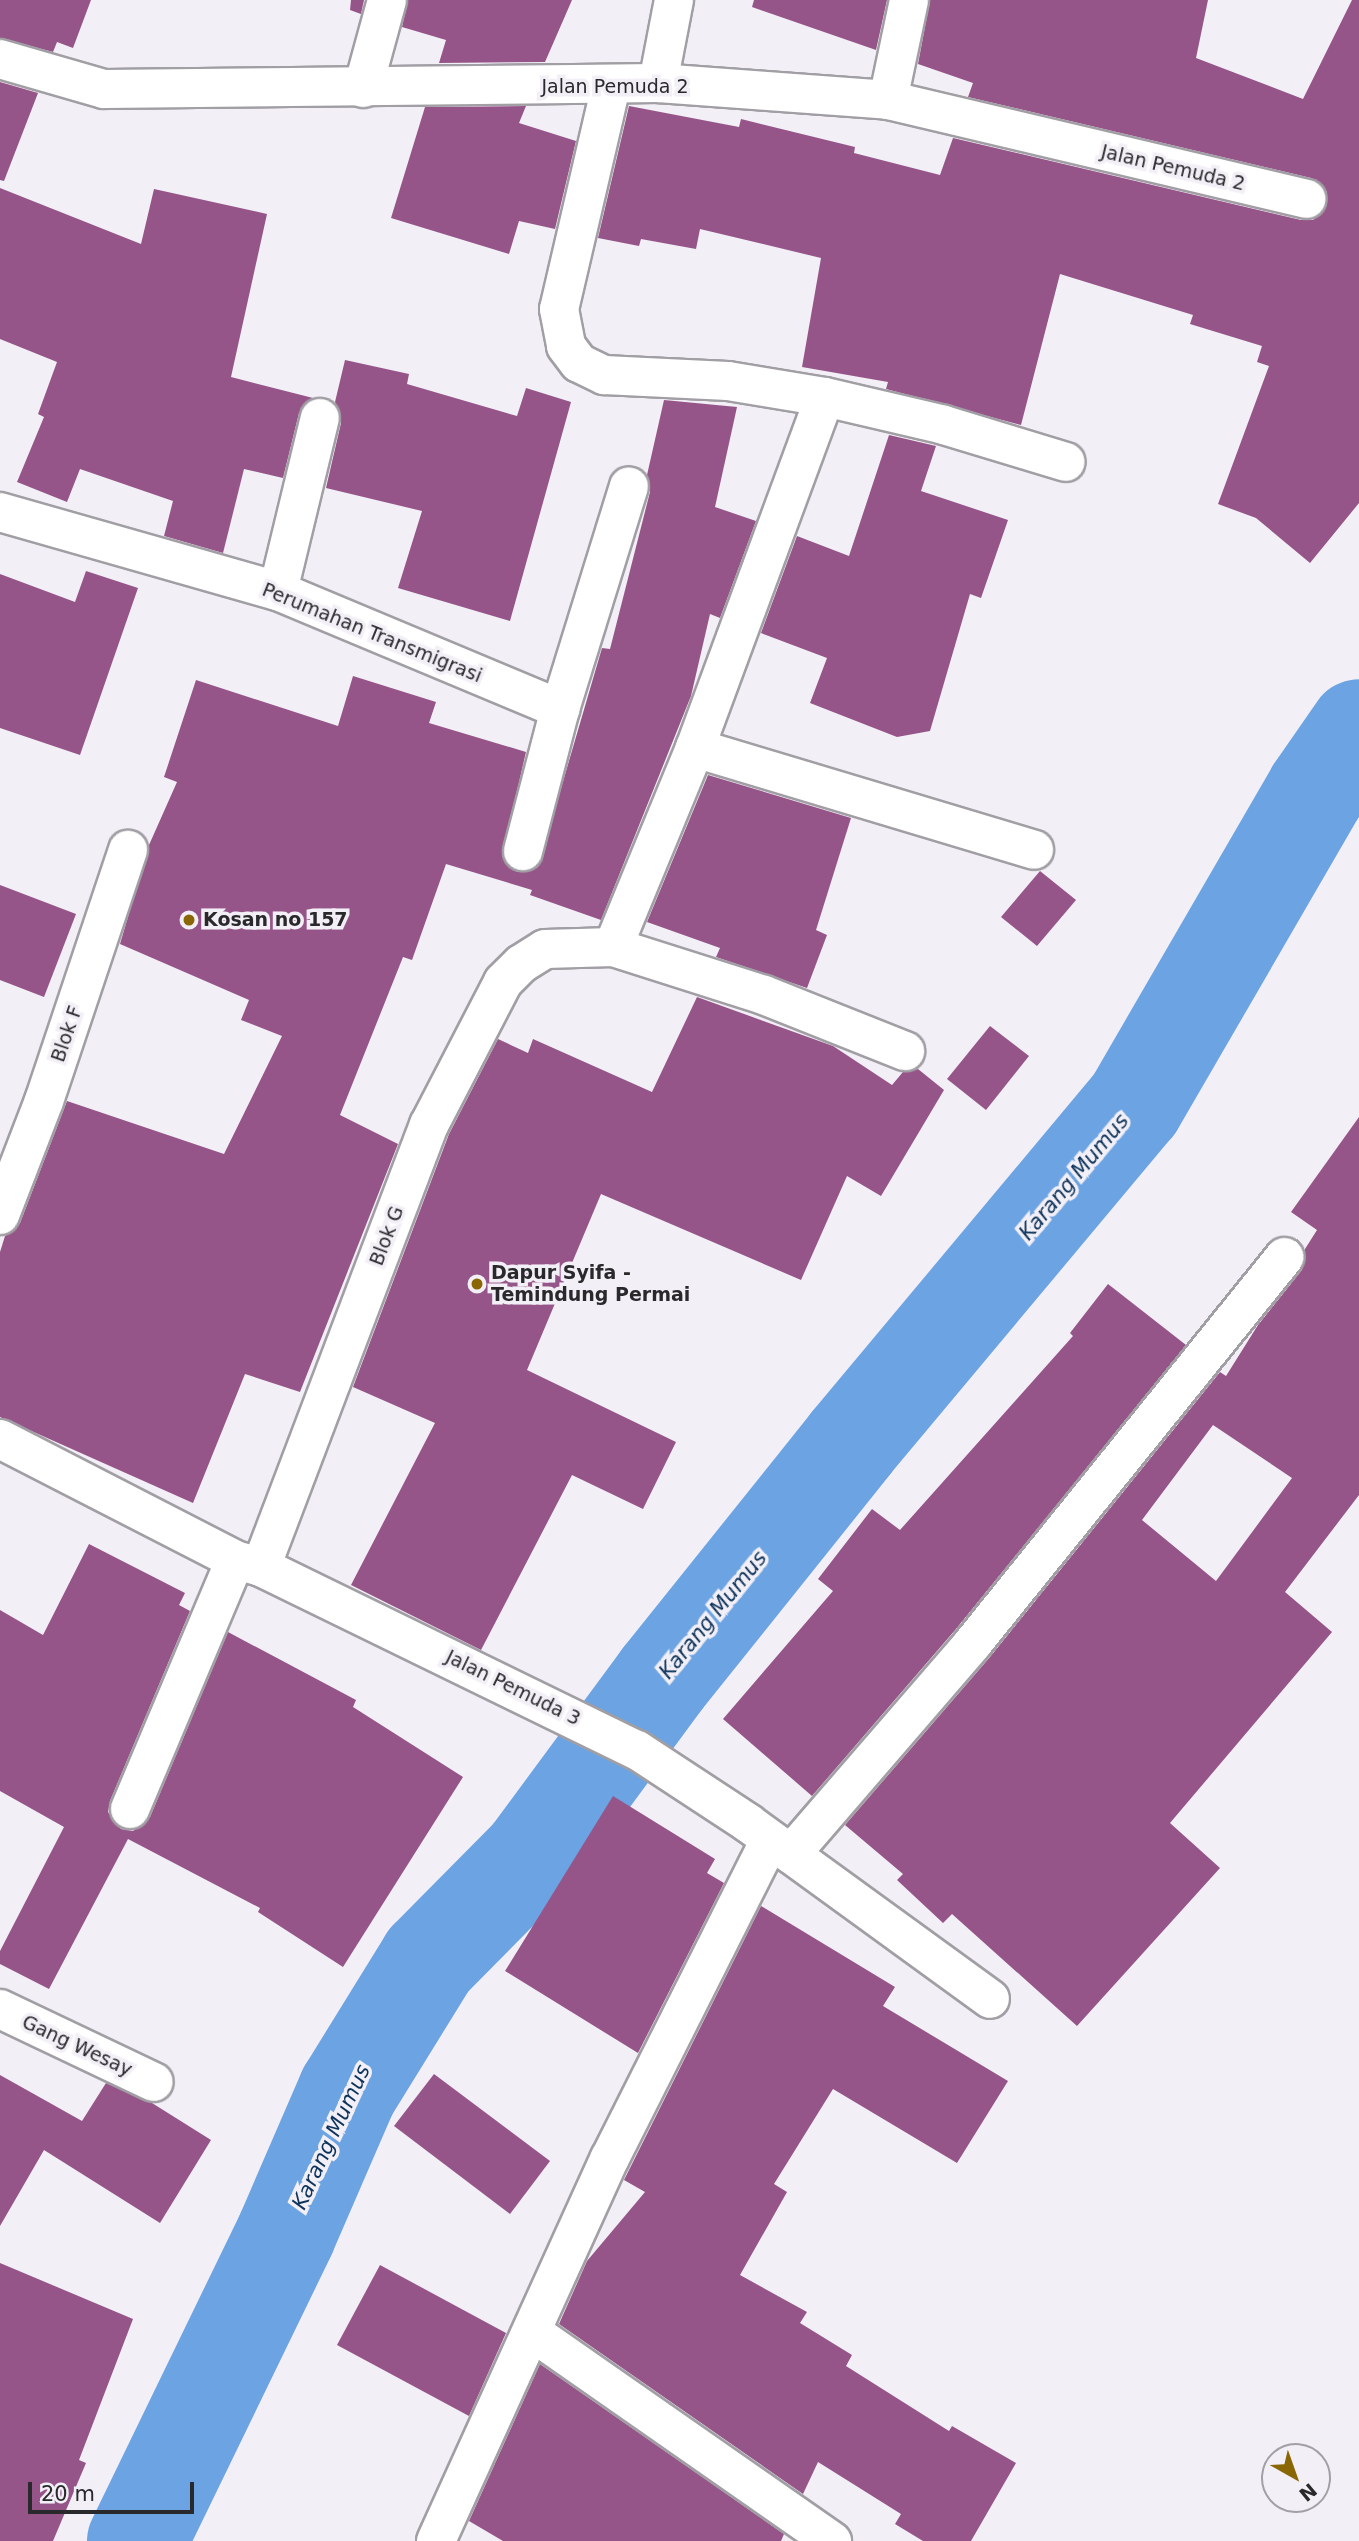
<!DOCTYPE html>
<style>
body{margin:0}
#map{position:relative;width:1359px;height:2541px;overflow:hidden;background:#f2eff6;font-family:"DejaVu Sans",sans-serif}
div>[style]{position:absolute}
.river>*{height:100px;margin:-50px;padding:0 50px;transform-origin:50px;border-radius:50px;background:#6ca3e2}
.building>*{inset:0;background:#965589}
.roads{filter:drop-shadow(2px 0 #a19ea4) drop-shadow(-2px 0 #a19ea4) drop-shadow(0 2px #a19ea4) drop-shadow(0 -2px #a19ea4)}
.minor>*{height:38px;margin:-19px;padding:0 19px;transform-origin:19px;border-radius:19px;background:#fff}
.dots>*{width:19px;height:19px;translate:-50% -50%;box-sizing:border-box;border:4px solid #f2eff6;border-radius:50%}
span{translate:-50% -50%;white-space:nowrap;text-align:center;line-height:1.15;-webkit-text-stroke:7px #f2eff6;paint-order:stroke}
.street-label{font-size:19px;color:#29282b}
.poi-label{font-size:19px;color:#29282b;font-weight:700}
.left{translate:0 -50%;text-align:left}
.water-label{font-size:21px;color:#0c335b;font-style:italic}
.north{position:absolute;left:1261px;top:2443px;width:70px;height:70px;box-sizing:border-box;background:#f2eff6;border:2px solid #a29fa5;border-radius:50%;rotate:140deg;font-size:19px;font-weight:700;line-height:28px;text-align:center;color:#29282b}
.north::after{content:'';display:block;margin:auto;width:24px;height:32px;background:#8a6705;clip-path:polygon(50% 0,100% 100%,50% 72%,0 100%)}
.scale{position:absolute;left:28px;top:2482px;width:166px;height:32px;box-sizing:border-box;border:4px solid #29282b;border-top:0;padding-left:9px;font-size:21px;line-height:24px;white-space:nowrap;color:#29282b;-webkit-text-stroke:5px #f2eff6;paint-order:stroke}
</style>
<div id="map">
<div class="river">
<i style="left:137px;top:2541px;width:341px;rotate:-64.1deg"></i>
<i style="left:286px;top:2234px;width:156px;rotate:-66.6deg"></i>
<i style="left:348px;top:2091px;width:154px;rotate:-58.3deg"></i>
<i style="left:429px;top:1960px;width:145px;rotate:-45.3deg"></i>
<i style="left:531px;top:1857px;width:222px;rotate:-53.6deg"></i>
<i style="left:663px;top:1678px;width:301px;rotate:-51.3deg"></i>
<i style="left:851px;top:1443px;width:441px;rotate:-50.1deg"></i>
<i style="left:1134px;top:1105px;width:363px;rotate:-59.9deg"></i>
<i style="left:1316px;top:791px;width:75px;rotate:-55.3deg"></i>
</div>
<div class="building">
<i style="clip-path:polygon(0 0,91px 0,73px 48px,57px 42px,53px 52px,0 38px)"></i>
<i style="clip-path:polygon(351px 0,364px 0,361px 14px,350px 10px)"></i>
<i style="clip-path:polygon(408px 0,572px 0,545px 62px,439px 63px,446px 40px,402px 27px)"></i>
<i style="clip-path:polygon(754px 0,887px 0,876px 50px,752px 7px)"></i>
<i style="clip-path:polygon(930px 0,1208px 0,1196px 58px,1303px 99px,1352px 0,1359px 0,1359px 503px,1310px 563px,1256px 518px,1218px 504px,1269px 366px,1257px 362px,1262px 346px,1190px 324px,1193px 315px,1060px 274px,1021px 425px,886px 389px,888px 382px,802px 367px,821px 258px,700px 229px,696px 249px,641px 239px,639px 246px,598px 238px,629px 106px,739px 127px,741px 119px,855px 147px,854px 153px,940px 175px,953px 138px,1301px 220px,1313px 220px,1327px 205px,1327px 192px,1311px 178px,968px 97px,973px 83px,918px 64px)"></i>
<i style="clip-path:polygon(0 82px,38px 93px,4px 181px,0 180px)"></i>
<i style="clip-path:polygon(526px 106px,519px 123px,576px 141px,555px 229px,519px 221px,509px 254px,391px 218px,425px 107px)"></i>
<i style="clip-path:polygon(0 188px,141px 244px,154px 189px,267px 214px,231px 377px,313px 398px,299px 413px,283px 478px,244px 469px,223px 553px,164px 536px,173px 501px,80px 469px,67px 502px,17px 482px,44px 417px,38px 414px,57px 362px,0 339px)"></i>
<i style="clip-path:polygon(345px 360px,409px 374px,407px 384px,517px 416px,526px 388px,571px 402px,510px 621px,398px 588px,422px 511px,326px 488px,341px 423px,335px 402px)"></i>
<i style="clip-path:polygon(664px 400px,737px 407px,715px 507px,756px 521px,720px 618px,710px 614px,691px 696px,601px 920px,530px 895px,532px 890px,446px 864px,412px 960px,403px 957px,340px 1115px,398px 1144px,300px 1392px,245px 1374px,193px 1503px,0 1417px,0 1252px,5px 1236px,20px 1223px,67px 1101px,224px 1154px,282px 1036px,241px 1020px,249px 1000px,120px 944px,149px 845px,177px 782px,164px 777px,196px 680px,338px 726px,353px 676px,436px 702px,429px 723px,526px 752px,502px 856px,517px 872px,538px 867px,602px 648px,610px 649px,650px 492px,647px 475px)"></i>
<i style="clip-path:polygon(889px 435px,936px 446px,921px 491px,1008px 520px,981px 598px,970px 594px,930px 731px,897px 737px,810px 703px,827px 658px,761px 633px,797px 536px,849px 556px)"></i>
<i style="clip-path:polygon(86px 571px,138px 588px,80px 755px,0 728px,0 574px,75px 602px)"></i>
<i style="clip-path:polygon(708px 775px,851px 818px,816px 930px,827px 935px,807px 988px,716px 957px,720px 948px,647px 922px)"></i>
<i style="clip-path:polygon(1040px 871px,1076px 900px,1037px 946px,1001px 917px)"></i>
<i style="clip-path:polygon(0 885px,76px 914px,44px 997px,0 980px)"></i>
<i style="clip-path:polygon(697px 997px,833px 1046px,892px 1085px,903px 1072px,918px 1069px,944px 1090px,881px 1196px,847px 1176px,801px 1280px,601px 1194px,527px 1370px,676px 1442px,643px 1509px,572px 1475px,481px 1650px,351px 1585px,435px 1423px,353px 1387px,449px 1134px,498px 1039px,528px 1053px,533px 1039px,652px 1092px)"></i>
<i style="clip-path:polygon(990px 1026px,1029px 1056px,986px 1110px,947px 1079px)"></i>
<i style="clip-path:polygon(evenodd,1359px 1117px,1359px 1495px,1285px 1592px,1332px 1632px,1170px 1823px,1220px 1868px,1077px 2026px,952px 1914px,943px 1923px,897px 1880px,903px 1874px,845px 1825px,990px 1657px,1220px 1372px,1226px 1376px,1258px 1325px,1302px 1270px,1305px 1249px,1317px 1230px,1291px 1212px,1359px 1117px,1213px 1425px,1292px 1478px,1216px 1581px,1142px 1520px,1213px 1425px)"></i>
<i style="clip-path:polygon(1108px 1284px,1186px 1345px,956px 1629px,812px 1796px,723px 1719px,833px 1591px,818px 1579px,872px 1509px,900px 1530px,1073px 1336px,1070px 1333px)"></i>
<i style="clip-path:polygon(89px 1544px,185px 1593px,179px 1605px,190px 1611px,110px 1801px,108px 1812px,121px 1829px,133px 1831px,150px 1817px,228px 1632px,356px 1700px,353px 1707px,463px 1777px,343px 1967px,258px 1912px,260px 1908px,128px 1839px,49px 1989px,0 1964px,0 1951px,64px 1827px,0 1791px,0 1610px,43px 1635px)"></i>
<i style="clip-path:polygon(613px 1796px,715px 1859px,707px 1873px,724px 1883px,638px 2053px,505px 1971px)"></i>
<i style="clip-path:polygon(761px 1906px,895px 1987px,883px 2006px,1008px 2081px,957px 2163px,833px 2089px,774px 2184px,787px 2192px,740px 2275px,807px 2312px,800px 2323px,852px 2355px,846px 2366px,949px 2431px,952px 2426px,1016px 2463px,971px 2541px,923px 2541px,895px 2524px,901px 2514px,818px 2462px,803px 2494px,559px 2324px,587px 2261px,645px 2192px,624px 2180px)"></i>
<i style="clip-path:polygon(434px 2074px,550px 2161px,510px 2214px,394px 2126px)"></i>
<i style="clip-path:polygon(0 2075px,82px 2121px,106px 2083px,152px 2103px,211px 2140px,160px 2223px,44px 2150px,0 2226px)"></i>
<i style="clip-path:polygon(0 2263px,133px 2319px,79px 2460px,86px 2463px,53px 2541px,0 2541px)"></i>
<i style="clip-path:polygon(380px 2265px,506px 2333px,469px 2416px,337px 2345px)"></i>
<i style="clip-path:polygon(540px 2364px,784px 2534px,781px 2541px,503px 2541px,469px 2521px)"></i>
</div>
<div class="roads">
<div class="minor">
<i style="left:0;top:59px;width:108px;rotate:16.1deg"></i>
<i style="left:104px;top:89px;width:554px;rotate:-0.62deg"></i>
<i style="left:658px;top:83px;width:231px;rotate:4.2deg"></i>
<i style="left:888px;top:100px;width:430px;rotate:13.3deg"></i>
<i style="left:658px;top:83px;width:85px;rotate:-79.1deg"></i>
<i style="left:611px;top:86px;width:229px;rotate:103.1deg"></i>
<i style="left:559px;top:309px;width:38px;rotate:79deg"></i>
<i style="left:566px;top:346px;width:21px;rotate:53deg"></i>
<i style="left:579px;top:363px;width:28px;rotate:26deg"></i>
<i style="left:604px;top:375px;width:124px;rotate:2.8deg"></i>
<i style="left:728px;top:381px;width:98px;rotate:9.4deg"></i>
<i style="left:825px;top:397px;width:122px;rotate:13.2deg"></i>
<i style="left:944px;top:425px;width:127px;rotate:16.9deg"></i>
<i style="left:363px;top:88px;width:91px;rotate:-74.7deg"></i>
<i style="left:888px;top:100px;width:102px;rotate:-78.1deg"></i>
<i style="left:0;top:512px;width:289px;rotate:15.9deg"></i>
<i style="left:278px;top:591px;width:306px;rotate:22.7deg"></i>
<i style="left:560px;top:709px;width:147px;rotate:104.6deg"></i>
<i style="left:278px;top:591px;width:178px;rotate:-76.4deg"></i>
<i style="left:560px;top:709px;width:233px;rotate:-72.8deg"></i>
<i style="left:695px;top:748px;width:374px;rotate:-69.7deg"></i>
<i style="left:613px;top:947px;width:215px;rotate:-67.6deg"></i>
<i style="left:695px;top:748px;width:354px;rotate:16.7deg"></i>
<i style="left:0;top:1215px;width:122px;rotate:-68.9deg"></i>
<i style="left:44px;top:1101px;width:265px;rotate:-71.5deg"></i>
<i style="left:0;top:1439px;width:264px;rotate:27.2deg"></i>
<i style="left:235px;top:1560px;width:27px;rotate:15deg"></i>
<i style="left:261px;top:1567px;width:418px;rotate:26deg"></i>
<i style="left:637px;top:1750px;width:133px;rotate:33.3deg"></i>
<i style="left:748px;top:1823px;width:299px;rotate:36deg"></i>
<i style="left:261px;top:1567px;width:473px;rotate:-69.2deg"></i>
<i style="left:429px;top:1125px;width:161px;rotate:-62.6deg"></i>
<i style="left:503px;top:982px;width:25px;rotate:-45deg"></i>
<i style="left:521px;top:964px;width:28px;rotate:-32deg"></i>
<i style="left:545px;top:949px;width:68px;rotate:-1.7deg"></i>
<i style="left:613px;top:947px;width:158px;rotate:17.6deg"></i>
<i style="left:764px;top:995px;width:152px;rotate:21.7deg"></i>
<i style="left:130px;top:1809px;width:270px;rotate:-67.1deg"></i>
<i style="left:791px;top:1854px;width:279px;rotate:-49.2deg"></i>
<i style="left:973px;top:1643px;width:496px;rotate:-51.1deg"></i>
<i style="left:0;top:2009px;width:170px;rotate:25.4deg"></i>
<i style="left:532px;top:2332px;width:366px;rotate:34.9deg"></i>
<i style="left:436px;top:2541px;width:421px;rotate:-65.6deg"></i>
<i style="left:610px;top:2158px;width:356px;rotate:-63.3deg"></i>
</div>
</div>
<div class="dots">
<i style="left:189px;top:920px;background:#8a6705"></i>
<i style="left:477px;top:1284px;background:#8a6705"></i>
</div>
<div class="street-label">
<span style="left:615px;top:87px">Jalan Pemuda 2</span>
<span style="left:1173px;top:168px;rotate:13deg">Jalan Pemuda 2</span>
<span style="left:372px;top:633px;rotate:22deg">Perumahan Transmigrasi</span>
<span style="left:67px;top:1034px;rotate:-71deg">Blok F</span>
<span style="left:387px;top:1236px;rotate:-69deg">Blok G</span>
<span style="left:513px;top:1688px;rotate:26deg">Jalan Pemuda 3</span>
<span style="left:77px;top:2046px;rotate:25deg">Gang Wesay</span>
</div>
<div class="poi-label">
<span class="left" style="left:203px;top:920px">Kosan no 157</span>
<span class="left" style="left:491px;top:1284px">Dapur Syifa -<br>Temindung Permai</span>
</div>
<div class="water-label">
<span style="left:1074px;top:1177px;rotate:-50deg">Karang Mumus</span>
<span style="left:713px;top:1615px;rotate:-51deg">Karang Mumus</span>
<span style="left:331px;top:2137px;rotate:-65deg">Karang Mumus</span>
</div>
<div class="north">N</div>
<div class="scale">20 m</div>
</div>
